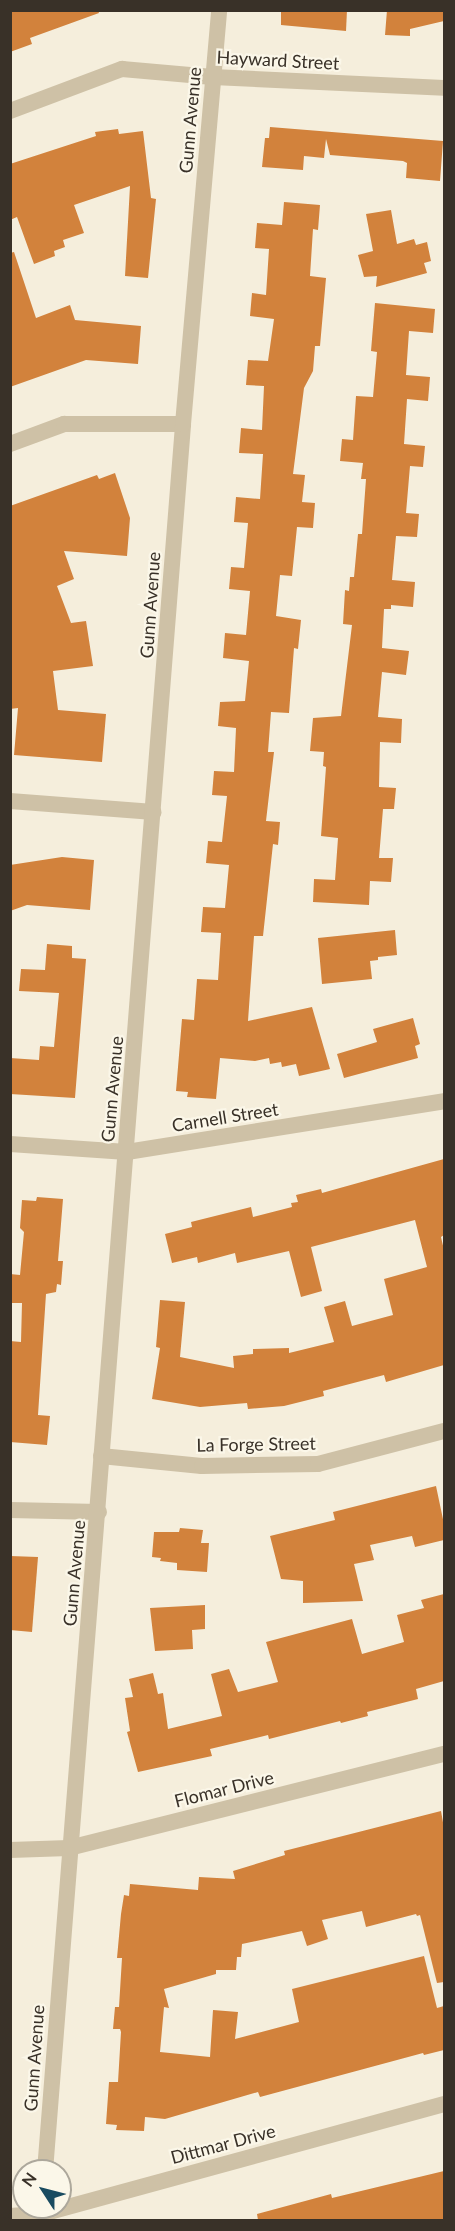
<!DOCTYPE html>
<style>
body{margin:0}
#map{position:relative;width:455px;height:2231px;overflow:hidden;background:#f5eedc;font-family:Lato,sans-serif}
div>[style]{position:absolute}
.building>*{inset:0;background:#d2823c}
.minor>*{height:16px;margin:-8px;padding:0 8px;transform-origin:8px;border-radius:8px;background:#cec1a6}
.tertiary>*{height:16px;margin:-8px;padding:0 8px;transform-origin:8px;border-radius:8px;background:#cec1a6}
span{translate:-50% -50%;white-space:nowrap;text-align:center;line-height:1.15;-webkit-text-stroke:4.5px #fbf7e9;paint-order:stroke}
.street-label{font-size:18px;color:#393128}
.frame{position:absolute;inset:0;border:12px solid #393128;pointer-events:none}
.north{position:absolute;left:12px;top:2159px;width:60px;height:60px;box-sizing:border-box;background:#fbf7e9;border:2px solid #ada89c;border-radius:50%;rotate:306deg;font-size:16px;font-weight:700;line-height:24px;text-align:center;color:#393128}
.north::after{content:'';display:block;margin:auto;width:21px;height:27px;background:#194b60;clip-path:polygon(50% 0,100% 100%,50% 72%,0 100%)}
</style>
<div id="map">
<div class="building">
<i style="clip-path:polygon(10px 10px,98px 10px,99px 13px,30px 38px,32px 44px,10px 52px)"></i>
<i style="clip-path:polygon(281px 10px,347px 10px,346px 31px,281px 25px)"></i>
<i style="clip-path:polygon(387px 10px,444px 10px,444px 21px,410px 29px,410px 36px,385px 35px)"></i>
<i style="clip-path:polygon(270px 127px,443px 141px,440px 181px,406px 178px,407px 163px,403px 161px,330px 155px,326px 139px,324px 158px,304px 156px,303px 170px,262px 167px,265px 138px,269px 138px)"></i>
<i style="clip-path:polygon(118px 129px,119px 134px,143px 131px,151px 198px,156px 199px,148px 278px,125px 276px,130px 186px,74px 205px,84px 233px,63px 240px,65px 247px,54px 251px,55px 256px,34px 264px,17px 217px,10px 220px,10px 164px,96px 136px,95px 132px)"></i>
<i style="clip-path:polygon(284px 202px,320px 205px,318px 230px,313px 229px,310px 276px,326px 278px,320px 346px,315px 346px,313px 371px,304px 388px,293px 474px,305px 475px,302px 502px,315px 503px,313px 528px,297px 527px,292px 576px,280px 575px,276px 616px,301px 620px,298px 649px,294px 648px,289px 713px,271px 712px,268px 752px,274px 752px,266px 821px,280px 822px,278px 845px,273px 844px,263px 936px,254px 936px,248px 1021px,312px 1007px,330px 1069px,299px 1076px,296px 1064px,282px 1067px,281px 1062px,270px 1064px,269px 1058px,255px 1061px,220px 1058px,216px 1099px,187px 1097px,188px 1092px,176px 1091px,182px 1019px,194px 1020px,197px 979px,218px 980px,221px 933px,201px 932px,203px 907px,225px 908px,229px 865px,206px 863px,208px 841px,222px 842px,227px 796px,212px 795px,214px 771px,234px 772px,236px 728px,218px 726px,220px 702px,245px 701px,249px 661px,223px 658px,225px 633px,246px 635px,250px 591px,229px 589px,231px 567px,244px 568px,248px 523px,234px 522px,236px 497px,260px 499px,263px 454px,239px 453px,241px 428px,262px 430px,264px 386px,246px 385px,248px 360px,268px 361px,274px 319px,250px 316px,252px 293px,266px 295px,269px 249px,255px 248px,257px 223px,282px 225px)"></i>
<i style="clip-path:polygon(391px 210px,397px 244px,414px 239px,416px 245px,427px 242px,431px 261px,424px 263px,427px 273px,376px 287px,377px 276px,364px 277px,358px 255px,373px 251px,366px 214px)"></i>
<i style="clip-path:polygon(14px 252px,36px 318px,70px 305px,75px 320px,141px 326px,138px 364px,86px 360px,10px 387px,10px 253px)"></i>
<i style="clip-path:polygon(375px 303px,435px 309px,433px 333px,409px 331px,406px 375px,430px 377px,428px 401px,407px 399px,404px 444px,425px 446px,423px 467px,410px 466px,406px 513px,419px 514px,417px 537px,396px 536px,392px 580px,415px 582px,413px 607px,391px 605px,391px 609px,384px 609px,382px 648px,409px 651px,406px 675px,382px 672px,378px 717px,402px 719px,401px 743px,380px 742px,379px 787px,396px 788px,394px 809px,383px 809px,379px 858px,393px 858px,391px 882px,370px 881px,369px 905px,313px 902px,314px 879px,335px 880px,338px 838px,321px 836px,326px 767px,323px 766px,324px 752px,310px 751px,313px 718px,341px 716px,352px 625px,343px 624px,345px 590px,349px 591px,350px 577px,354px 577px,358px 534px,362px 534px,366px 479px,361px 479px,363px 463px,340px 461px,342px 439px,353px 440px,356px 396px,373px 397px,377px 352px,371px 351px)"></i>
<i style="clip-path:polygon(115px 473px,130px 518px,127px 556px,64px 551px,74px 579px,57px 586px,71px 623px,86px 621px,93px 666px,53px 671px,58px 710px,106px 714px,102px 762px,14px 755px,18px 708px,10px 709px,10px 506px,97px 475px,99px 479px)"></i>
<i style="clip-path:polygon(62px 857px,94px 860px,90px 910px,27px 905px,10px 911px,10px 865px)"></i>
<i style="clip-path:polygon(395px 930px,397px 955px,378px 957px,378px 960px,370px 961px,372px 979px,322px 984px,318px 938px)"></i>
<i style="clip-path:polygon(47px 944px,72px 946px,72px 958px,86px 959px,75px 1098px,10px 1094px,10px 1058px,39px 1060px,40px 1046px,54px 1047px,59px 993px,19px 991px,21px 969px,45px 970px)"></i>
<i style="clip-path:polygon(413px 1018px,420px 1044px,415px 1046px,418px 1058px,344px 1078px,337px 1054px,377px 1042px,373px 1029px)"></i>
<i style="clip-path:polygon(444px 1159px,444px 1235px,441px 1237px,444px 1250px,444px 1365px,386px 1382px,384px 1375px,323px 1391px,324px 1396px,284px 1406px,248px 1409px,247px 1403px,200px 1407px,152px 1399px,160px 1348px,156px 1347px,160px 1300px,185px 1302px,180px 1357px,234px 1368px,233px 1356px,253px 1354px,253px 1349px,289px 1348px,289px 1353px,334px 1342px,324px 1307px,345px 1301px,352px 1326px,393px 1315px,384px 1279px,427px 1267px,415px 1220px,311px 1247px,322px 1291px,301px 1297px,289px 1251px,237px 1263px,235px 1253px,198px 1263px,197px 1257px,172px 1263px,165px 1234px,192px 1227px,191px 1222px,251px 1207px,253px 1217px,292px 1207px,291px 1203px,298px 1202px,296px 1195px,321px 1189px,322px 1193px)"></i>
<i style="clip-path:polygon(37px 1197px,63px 1199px,58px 1261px,63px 1261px,61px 1285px,57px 1284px,56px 1292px,46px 1294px,38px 1415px,50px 1416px,47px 1445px,10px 1442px,10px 1341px,21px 1342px,22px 1303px,10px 1303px,10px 1274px,20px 1275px,24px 1232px,20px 1228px,22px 1200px,36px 1201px)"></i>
<i style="clip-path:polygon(436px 1486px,444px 1524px,444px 1540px,415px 1547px,412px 1536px,370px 1545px,374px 1560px,354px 1564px,363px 1601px,303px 1603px,303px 1581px,281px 1579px,270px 1536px,335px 1520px,333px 1512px)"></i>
<i style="clip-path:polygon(180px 1528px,203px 1530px,201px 1543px,209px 1543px,207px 1572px,177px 1570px,177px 1563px,160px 1561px,161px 1558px,152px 1557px,154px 1532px,179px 1532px)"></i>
<i style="clip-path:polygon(10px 1556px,38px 1557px,32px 1632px,10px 1630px)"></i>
<i style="clip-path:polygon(444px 1594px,444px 1681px,416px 1689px,418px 1699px,367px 1712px,368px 1716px,341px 1723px,340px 1721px,269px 1739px,268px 1735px,210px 1749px,212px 1756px,138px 1772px,127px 1732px,130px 1731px,125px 1698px,133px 1697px,129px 1679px,153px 1673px,158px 1694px,163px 1693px,168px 1729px,222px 1716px,211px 1674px,229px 1669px,238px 1692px,278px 1682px,266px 1642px,352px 1619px,362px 1654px,404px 1642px,397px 1615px,424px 1608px,421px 1600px)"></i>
<i style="clip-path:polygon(205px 1605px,205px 1629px,192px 1630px,193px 1649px,155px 1651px,150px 1608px)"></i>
<i style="clip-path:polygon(441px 1811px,444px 1828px,444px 1982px,437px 1983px,420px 1915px,417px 1916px,416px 1914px,366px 1927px,362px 1911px,322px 1920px,328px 1939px,307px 1946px,302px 1931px,242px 1944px,241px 1957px,237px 1957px,236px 1970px,216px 1970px,216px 1974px,164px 1989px,169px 2008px,164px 2007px,160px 2052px,210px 2057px,213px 2010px,238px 2012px,235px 2039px,299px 2022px,292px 1989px,424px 1956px,437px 2008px,444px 2006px,444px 2050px,424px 2055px,423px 2053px,260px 2097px,258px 2092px,165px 2119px,145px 2117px,144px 2131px,116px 2130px,117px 2125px,106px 2124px,109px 2082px,118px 2082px,121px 2032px,120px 2029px,113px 2029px,115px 2007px,119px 2007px,122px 1958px,117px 1958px,121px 1914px,124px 1895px,129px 1896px,130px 1884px,198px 1890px,199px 1877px,235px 1879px,233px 1871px,285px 1855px,284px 1851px)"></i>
<i style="clip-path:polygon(444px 2171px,444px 2220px,258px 2220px,257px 2214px,331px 2194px,332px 2198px)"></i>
</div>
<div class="minor">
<i style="left:10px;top:111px;width:120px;rotate:-20.6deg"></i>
<i style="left:122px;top:69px;width:91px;rotate:5deg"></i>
<i style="left:213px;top:77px;width:231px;rotate:2.7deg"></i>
<i style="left:10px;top:444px;width:58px;rotate:-20.3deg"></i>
<i style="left:64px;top:424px;width:119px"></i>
<i style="left:10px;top:801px;width:144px;rotate:4.4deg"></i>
<i style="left:10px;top:1144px;width:117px;rotate:3.9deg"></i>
<i style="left:127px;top:1152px;width:321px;rotate:-9.1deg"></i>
<i style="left:101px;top:1456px;width:101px;rotate:5.7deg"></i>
<i style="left:202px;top:1466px;width:116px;rotate:-1deg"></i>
<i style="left:318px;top:1464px;width:130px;rotate:-14.7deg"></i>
<i style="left:10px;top:1510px;width:89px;rotate:1.3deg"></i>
<i style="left:10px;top:1850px;width:59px;rotate:-1.9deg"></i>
<i style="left:69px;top:1848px;width:387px;rotate:-14.1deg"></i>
<i style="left:10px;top:2216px;width:32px;rotate:-4deg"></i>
<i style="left:42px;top:2214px;width:417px;rotate:-15.3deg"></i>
</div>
<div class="tertiary">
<i style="left:45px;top:2171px;width:1752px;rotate:-85.48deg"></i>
<i style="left:183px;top:424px;width:416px;rotate:-85deg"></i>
<i style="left:42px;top:2220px;width:13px;rotate:-86deg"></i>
</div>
<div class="street-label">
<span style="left:278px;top:60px;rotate:3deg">Hayward Street</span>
<span style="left:190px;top:120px;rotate:-85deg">Gunn Avenue</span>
<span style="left:150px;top:605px;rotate:-86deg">Gunn Avenue</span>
<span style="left:112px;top:1089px;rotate:-85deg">Gunn Avenue</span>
<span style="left:225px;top:1117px;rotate:-9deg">Carnell Street</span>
<span style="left:256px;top:1444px;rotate:-1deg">La Forge Street</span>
<span style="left:74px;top:1573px;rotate:-85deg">Gunn Avenue</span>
<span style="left:224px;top:1789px;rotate:-14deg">Flomar Drive</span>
<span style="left:34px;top:2058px;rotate:-86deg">Gunn Avenue</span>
<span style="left:223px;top:2144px;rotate:-15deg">Dittmar Drive</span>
</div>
<div class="frame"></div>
<div class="north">N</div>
</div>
